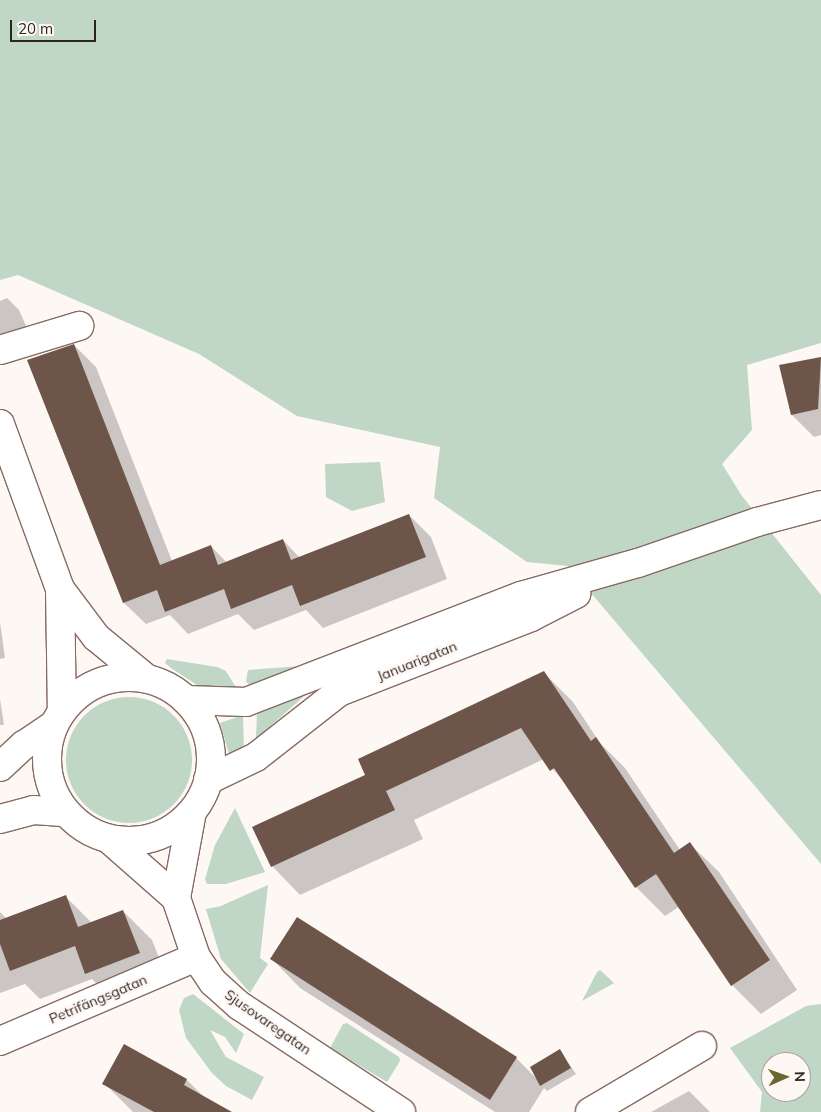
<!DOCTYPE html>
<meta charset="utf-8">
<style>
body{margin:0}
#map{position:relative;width:821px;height:1112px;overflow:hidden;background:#fef8f5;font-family:Mulish,sans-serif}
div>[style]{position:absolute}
.green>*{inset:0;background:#bfd7c4}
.round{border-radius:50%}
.shadow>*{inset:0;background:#0003}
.building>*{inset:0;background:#6e554a}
.roads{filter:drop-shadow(1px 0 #866b61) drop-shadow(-1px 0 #866b61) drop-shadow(0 1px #866b61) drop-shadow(0 -1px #866b61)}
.minor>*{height:28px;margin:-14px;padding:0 14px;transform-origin:14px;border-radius:14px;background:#fff}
.minor>.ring{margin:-14px;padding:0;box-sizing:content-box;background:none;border:28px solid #fff;border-radius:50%}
span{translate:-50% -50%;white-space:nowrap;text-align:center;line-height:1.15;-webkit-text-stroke:5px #fef8f5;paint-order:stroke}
.street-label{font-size:14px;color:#2f241f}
.north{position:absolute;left:761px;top:1052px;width:50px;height:50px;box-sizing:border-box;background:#fef8f5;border:1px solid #aba39f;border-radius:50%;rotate:88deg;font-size:14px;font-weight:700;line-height:20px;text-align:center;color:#2f241f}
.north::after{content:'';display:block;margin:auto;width:18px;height:22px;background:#6a6633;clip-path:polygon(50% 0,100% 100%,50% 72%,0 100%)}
.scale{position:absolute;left:10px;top:20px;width:86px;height:22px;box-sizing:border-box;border:2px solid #2f241f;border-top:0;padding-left:6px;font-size:15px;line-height:18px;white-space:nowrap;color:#2f241f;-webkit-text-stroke:4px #fef8f5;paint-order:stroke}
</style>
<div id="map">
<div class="green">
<i style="clip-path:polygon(0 0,821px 0,821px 343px,747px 365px,752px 430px,722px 464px,742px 496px,821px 595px,821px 864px,568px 566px,527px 562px,434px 498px,440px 447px,297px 416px,199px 354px,18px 275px,0 280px)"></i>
<i style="clip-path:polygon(380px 462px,385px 502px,352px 511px,326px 497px,325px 464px)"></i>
<i style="clip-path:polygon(167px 659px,217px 667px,226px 671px,237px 689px,206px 691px,171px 668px,165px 663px)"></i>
<i style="clip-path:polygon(301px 666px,305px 669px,250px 686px,246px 681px,248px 670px)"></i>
<i style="clip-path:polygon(304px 694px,303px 697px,256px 739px,257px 711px)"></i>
<i class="round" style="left:66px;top:697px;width:126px;height:126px"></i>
<i style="clip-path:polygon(243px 715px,244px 751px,230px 757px,220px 723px)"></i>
<i style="clip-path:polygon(235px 808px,265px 872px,226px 884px,207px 884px,205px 879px,215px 845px)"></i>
<i style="clip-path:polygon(268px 885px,260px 958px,268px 964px,250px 993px,221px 959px,206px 909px,221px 906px)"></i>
<i style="clip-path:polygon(600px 970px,614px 983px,582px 1001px,597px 972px)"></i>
<i style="clip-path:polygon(193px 994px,244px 1034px,236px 1053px,225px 1037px,210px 1030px,226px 1057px,264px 1077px,252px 1100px,226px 1086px,212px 1073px,186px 1038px,179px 1010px,184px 998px)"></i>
<i style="clip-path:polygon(evenodd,821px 1004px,821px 1112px,760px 1112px,762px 1092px,730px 1048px,806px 1006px,821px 1004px,771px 1062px,801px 1062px,801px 1092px,771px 1092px,771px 1062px)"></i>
<i style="clip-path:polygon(347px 1023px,399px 1057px,400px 1061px,387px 1082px,330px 1048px,343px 1024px)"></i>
</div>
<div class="shadow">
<i style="clip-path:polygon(7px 298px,19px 310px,31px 337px,0 344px,0 301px)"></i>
<i style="clip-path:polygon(74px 345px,96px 367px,172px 561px,211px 546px,227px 563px,283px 540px,300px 558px,409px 515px,431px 537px,447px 579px,323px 628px,306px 610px,254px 630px,238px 614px,188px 634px,170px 615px,146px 624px,124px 603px)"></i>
<i style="clip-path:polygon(821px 358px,821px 435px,814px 437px,792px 415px,781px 366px)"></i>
<i style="clip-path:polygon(0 622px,5px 658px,0 659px)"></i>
<i style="clip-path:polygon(544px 673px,573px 702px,600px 743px,625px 768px,680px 850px,690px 844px,719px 872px,797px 990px,761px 1014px,732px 985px,680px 906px,665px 916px,636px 887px,571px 790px,544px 759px,414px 820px,423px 839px,300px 895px,272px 866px,367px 776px)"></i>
<i style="clip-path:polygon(0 699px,4px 725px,0 725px)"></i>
<i style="clip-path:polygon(65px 896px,92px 923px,123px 911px,152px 940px,168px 981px,115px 1002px,92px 979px,40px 999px,25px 984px,0 993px,0 912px,7px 919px)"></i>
<i style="clip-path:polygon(272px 959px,516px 1058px,537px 1079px,560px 1051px,576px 1074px,547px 1091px,544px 1088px,529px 1112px,495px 1112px,300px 988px)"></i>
<i style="clip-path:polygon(187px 1080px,206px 1099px,230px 1112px,133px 1112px,104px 1083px)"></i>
<i style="clip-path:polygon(689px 1091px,710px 1112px,651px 1112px)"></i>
</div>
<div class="building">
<i style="clip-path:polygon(74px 344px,160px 565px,211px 545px,218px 565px,283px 539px,291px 560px,409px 514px,426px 557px,300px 606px,292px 585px,231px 609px,224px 589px,165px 612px,157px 590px,123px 603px,27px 360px)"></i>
<i style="clip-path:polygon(821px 357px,818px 409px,791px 415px,779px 365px)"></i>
<i style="clip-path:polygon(544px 671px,591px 741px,596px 737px,674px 853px,690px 842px,770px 960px,731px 986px,656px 874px,635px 888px,554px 768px,550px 771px,521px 728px,386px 791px,395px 810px,271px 867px,252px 827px,365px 775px,358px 759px)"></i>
<i style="clip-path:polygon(66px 895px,78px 927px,123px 910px,140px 953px,85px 974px,75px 946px,10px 971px,0 944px,0 920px)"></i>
<i style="clip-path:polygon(297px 917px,517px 1057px,490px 1100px,270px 959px)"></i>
<i style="clip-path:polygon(124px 1044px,187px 1079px,184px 1085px,232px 1112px,154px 1112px,102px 1084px)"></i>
<i style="clip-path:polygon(560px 1049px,571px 1068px,540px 1086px,530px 1067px)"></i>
</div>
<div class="roads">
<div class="minor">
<i style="left:0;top:350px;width:83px;rotate:-16.9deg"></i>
<i style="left:0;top:424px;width:176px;rotate:70deg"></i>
<i style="left:60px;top:589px;width:60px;rotate:53.1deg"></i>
<i style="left:96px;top:637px;width:65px;rotate:39.4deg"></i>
<i style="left:60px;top:589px;width:121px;rotate:89.1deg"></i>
<i class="ring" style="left:47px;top:677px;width:136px;height:136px"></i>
<i style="left:186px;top:700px;width:60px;rotate:1.9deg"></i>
<i style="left:246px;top:702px;width:295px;rotate:-21.1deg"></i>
<i style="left:521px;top:596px;width:122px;rotate:-15.8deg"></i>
<i style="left:638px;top:563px;width:126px;rotate:-19deg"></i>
<i style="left:757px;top:522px;width:66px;rotate:-14.9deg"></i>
<i style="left:0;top:767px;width:33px;rotate:-43deg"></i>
<i style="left:24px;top:745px;width:36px;rotate:-34deg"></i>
<i style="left:208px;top:780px;width:53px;rotate:-25.6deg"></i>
<i style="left:256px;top:757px;width:105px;rotate:-38.1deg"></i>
<i style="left:339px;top:692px;width:206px;rotate:-21.3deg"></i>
<i style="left:531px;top:617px;width:51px;rotate:-27.1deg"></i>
<i style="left:0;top:819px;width:35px;rotate:-15deg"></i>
<i style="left:34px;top:810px;width:32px;rotate:4deg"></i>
<i style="left:109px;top:839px;width:89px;rotate:41.4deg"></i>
<i style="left:176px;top:898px;width:62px;rotate:71.3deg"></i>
<i style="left:196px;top:957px;width:30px;rotate:56deg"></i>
<i style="left:213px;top:982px;width:36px;rotate:42deg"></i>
<i style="left:240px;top:1006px;width:193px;rotate:33.4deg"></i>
<i style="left:176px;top:898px;width:87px;rotate:-79.5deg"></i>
<i style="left:0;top:1041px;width:213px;rotate:-23.2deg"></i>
<i style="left:590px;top:1112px;width:130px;rotate:-30.5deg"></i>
</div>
</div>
<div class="street-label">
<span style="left:417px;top:661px;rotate:-22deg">Januarigatan</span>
<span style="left:98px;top:999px;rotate:-23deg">Petrifängsgatan</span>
<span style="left:268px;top:1022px;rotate:35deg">Sjusovaregatan</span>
</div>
<div class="north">N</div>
<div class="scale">20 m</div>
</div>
